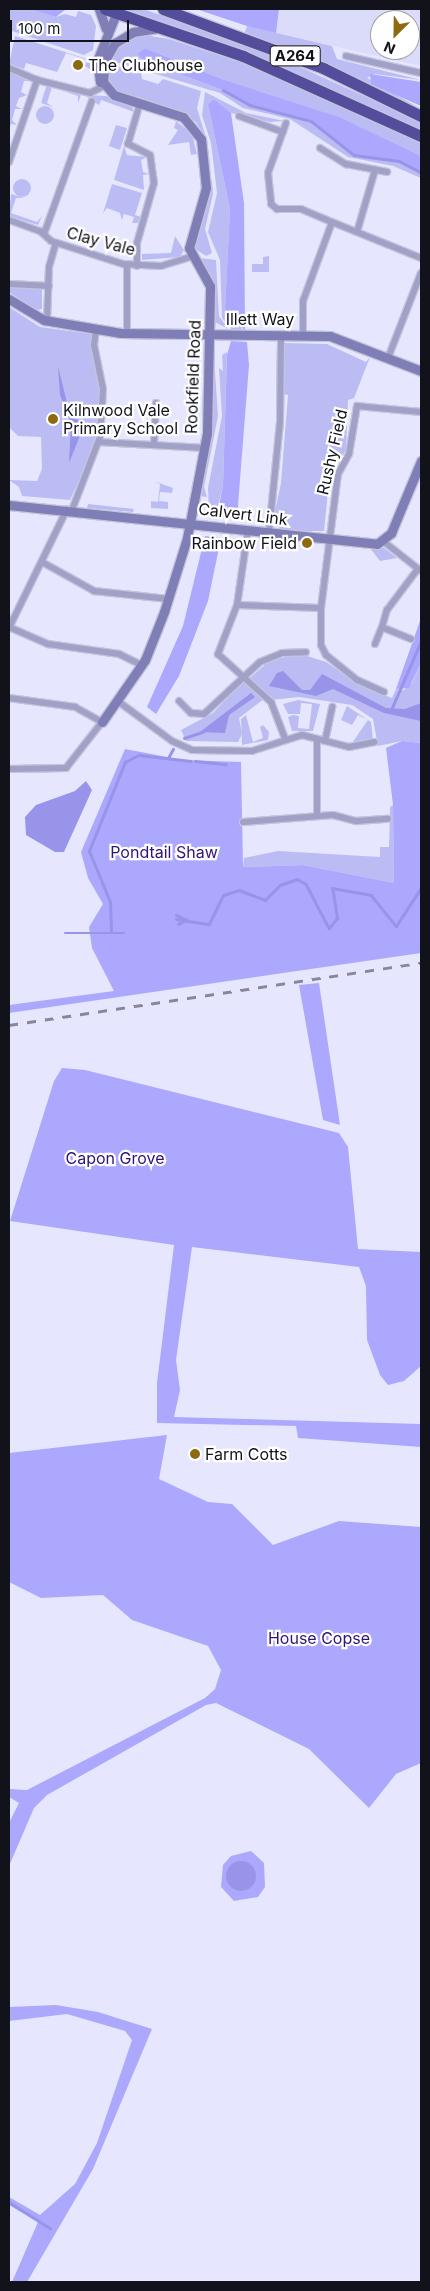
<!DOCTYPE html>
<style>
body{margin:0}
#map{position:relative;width:430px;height:2291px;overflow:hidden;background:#e6e7fe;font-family:Inter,sans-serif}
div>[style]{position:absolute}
.built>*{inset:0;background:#dbdcfa}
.green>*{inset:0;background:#bcbcf4}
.round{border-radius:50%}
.forest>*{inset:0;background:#aba8fe}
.water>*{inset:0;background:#9794e9}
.stream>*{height:2.5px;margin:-1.25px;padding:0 1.25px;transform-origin:1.25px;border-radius:1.25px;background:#9794e9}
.roads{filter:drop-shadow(1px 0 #c4c5da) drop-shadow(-1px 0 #c4c5da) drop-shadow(0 1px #c4c5da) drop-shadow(0 -1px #c4c5da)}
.street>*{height:6px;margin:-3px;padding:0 3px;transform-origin:3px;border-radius:3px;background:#a1a1c8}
.secondary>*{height:9px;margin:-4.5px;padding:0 4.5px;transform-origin:4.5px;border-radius:4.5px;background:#7f7eb6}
.highway>*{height:11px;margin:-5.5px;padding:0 5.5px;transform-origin:5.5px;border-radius:5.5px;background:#544d9b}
.rail>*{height:2.5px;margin-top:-1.25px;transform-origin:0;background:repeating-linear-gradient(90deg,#868797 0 9px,transparent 0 18px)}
.dots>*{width:14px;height:14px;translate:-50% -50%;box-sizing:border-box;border:2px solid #fff;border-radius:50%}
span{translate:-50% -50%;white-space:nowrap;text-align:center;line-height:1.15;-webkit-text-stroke:4.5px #fff;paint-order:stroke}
.shield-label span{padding:1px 4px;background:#fff;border:1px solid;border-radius:4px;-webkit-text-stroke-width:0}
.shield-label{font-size:15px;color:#12121a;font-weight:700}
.poi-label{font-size:16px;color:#12121a}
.left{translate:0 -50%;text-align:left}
.right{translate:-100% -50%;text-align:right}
.street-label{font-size:16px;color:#12121a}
.park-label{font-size:16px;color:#2e1577}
.frame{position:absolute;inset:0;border:10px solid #12121a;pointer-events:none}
.north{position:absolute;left:370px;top:10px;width:50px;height:50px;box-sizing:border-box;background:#fff;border:1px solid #a0a0a3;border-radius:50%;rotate:203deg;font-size:14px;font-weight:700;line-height:20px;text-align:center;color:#12121a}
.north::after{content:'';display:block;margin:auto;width:18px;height:22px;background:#8d6a0d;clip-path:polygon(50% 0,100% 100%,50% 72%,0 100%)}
.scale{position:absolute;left:10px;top:20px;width:119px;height:22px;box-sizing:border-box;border:2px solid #12121a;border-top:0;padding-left:6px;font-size:15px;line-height:18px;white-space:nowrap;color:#12121a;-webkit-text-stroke:4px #fff;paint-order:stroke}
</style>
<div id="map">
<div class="built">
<i style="clip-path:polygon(evenodd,279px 9px,421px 9px,421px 66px,276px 33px,279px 9px,380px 20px,410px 20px,410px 50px,380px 50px,380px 20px)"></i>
</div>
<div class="green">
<i style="clip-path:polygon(9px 9px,29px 9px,56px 17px,65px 14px,76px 17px,78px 11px,91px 15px,96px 26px,93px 50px,84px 55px,9px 30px)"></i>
<i style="clip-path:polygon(122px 9px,143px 9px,265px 51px,421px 122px,421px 131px,277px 66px)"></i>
<i style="clip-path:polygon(247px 26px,332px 46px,337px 59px,421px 80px,374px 74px,367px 78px,421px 109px,245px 32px)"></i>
<i style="clip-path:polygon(138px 34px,169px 39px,274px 73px,421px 141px,421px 156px,335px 116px,222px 79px,145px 48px,137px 54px,154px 65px,223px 90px,250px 105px,307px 120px,352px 154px,399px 161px,421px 172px,421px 178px,393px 166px,348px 157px,290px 119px,243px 108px,220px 93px,109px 60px,123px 41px)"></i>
<i style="clip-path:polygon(15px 36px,93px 61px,90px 69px,85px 66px,87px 60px,66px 53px,57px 72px,26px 63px,24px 69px,9px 64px)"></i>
<i style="clip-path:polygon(107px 64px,141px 72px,142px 79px,158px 84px,163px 79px,201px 91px,197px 108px,207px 141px,212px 177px,206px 140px,196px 122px,173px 109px,114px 90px,106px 78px)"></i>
<i style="clip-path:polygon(9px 72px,31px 81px,24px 81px,21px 92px,27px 95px,19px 98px,16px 106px,22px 109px,15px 109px,12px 120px,17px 125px,11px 124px,9px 129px)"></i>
<i style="clip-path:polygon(47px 84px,81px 95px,78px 103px,78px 96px,52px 87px,47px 103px,53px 107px,41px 103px)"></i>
<i style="clip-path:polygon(205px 92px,246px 113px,285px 121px,270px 122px,231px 113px,214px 99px,208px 104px,230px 209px,225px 308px,243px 330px,232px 330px,222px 318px,220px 260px,208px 232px,217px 193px,211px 143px,202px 115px)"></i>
<i style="clip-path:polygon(84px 95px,107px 96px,132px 107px,134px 112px,101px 100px,99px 105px)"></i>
<i class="round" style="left:36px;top:106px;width:18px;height:18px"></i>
<i style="clip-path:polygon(176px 121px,192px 134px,197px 154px,191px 155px,189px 142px,168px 145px,178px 130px,174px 128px)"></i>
<i style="clip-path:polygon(116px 125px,127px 128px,120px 150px,109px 146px)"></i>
<i style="clip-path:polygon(124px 146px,127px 155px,147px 157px,141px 160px,143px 172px,149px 174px,143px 175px,144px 190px,114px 180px)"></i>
<i class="round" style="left:13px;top:179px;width:18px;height:18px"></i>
<i style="clip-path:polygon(212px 179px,213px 194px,205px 229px,212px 253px,206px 256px,194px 248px)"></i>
<i style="clip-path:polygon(112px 184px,142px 193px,135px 215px,141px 217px,138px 223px,132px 223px,134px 217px,124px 214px,122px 220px,120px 213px,107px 208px,103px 213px)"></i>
<i style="clip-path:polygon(11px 194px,24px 198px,16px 198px,11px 213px,37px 222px,42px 216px,38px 225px,9px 216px)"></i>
<i style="clip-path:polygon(175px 236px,184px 250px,180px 257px,142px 260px,142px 254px,171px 253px)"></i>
<i style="clip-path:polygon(269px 256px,269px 272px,252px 272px,252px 264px,263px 264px,263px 257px)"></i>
<i style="clip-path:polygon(200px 258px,216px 260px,219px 316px,228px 329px,215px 322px,215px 287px)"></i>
<i style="clip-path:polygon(9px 286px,42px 288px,42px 309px,36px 310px,9px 292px)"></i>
<i style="clip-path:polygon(9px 307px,40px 327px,92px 334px,100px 384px,99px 422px,94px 448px,70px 500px,22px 496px,19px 487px,9px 480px,37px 481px,42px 469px,41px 437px,18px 436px,9px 427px)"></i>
<i style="clip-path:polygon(285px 343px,327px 344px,366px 362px,370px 357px,354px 398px,348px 400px,346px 451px,330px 471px,324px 531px,289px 531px,272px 525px,281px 483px,288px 395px,283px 394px)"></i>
<i style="clip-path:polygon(227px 352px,223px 485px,217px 511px,209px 510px,208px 488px,222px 416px,219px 368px,223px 371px,222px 355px)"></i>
<i style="clip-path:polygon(214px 357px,218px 416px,204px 487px,207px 497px,205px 510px,207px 497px,200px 496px,211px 435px)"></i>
<i style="clip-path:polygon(154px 481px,173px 488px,172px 493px,160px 492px,159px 501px,168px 502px,168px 509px,151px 508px,151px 501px,158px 502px,160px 484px)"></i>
<i style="clip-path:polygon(88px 504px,134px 509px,133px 512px,87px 508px)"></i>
<i style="clip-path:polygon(370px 548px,384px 548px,397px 558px,380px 561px)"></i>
<i style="clip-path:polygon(301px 654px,326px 662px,363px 687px,392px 698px,396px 689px,404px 690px,412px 683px,421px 663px,421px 743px,402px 741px,378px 746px,373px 719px,352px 705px,299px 697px,271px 700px,250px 678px,270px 660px)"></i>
<i style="clip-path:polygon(243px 682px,264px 699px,239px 718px,242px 734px,238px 742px,186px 741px,181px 730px,213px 713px)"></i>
<i style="clip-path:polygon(298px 700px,320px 704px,313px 731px,292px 731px,288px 717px,293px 715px,299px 716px,298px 728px,309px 729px,312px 704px,301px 703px,300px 714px,288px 714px,283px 704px)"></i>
<i style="clip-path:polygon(347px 706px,371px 722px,373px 741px,352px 743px,368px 720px,358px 715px,352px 725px,341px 720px)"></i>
<i style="clip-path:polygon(246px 715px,253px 742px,263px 738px,260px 727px,263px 725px,269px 732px,268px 740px,242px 745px,241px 719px)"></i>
<i style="clip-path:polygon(393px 805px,394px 883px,303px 865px,243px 867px,244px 858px,278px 851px,380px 857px,380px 847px,389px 847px,390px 807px)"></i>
</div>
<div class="forest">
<i style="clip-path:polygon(29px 9px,66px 9px,56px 17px)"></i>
<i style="clip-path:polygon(196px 9px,279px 9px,276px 33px,247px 26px)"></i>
<i style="clip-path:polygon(145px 48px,222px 79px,339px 117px,421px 156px,421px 172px,399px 161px,354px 155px,307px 120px,250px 105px,223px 90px,146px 62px,137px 54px)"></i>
<i style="clip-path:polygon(370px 74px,421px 82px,421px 106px,371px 84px)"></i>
<i style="clip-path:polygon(214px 99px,231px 113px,244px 203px,245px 330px,231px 320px,225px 308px,230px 209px,208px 104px)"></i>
<i style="clip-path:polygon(231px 341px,247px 342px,249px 365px,237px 518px,217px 516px,223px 485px,227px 355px)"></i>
<i style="clip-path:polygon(205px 536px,221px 538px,208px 601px,179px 676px,156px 714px,147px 707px,183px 626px)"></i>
<i style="clip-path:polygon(421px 618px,421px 663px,409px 688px,396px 689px)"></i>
<i style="clip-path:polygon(402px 741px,421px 743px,421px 953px,9px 1013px,9px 1005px,114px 991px,92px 948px,89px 927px,103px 904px,88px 878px,81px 852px,125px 749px,183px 760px,241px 762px,243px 867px,303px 865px,394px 883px,393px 805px,386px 748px)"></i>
<i style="clip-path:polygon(319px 983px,340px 1125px,323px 1120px,299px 985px)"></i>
<i style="clip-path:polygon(62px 1068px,85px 1070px,339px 1133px,348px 1147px,358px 1249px,421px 1252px,421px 1366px,404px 1381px,388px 1385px,380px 1375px,367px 1340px,366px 1286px,359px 1267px,192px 1247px,176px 1360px,180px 1390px,174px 1417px,421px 1424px,421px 1447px,298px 1438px,296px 1426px,157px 1423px,157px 1383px,174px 1245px,10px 1221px,54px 1081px)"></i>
<i style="clip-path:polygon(167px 1435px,159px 1479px,208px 1502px,232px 1504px,273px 1545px,339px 1521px,421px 1527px,421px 1763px,396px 1774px,369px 1808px,309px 1749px,216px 1703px,206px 1705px,47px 1795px,34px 1808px,9px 1866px,9px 1823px,19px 1803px,9px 1797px,9px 1789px,27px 1790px,205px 1698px,215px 1689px,221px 1670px,208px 1646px,132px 1620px,103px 1595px,41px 1598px,9px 1582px,9px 1453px)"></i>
<i style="clip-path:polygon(251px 1851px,264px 1863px,265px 1887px,258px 1897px,234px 1901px,221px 1887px,223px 1865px,231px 1856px)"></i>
<i style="clip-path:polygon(56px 2005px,98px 2012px,152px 2029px,93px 2169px,27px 2282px,12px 2282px,38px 2222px,9px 2205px,9px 2197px,40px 2215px,75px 2184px,97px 2143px,132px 2040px,125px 2031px,67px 2014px,9px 2021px,9px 2007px)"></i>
</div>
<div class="water">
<i style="clip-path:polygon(58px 366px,69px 411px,84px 426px,69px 463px,71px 423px,60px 395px)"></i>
<i style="clip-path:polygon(283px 671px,302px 690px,310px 690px,322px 674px,386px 708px,405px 709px,421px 703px,421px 721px,384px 713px,333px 689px,316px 696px,269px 686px,277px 673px)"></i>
<i style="clip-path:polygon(251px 693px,255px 697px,229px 715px,225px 733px,200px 732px)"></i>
<i style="clip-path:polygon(86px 781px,92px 790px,64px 852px,55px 852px,26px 835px,25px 817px,36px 805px,75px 791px)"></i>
<i class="round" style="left:226px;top:1861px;width:30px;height:30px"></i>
</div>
<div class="stream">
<i style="left:223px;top:90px;width:31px;rotate:29deg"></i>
<i style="left:250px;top:105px;width:63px;rotate:14.7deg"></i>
<i style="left:311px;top:121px;width:55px;rotate:38.3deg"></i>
<i style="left:354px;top:155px;width:45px;rotate:7.6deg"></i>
<i style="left:399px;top:161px;width:25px;rotate:27deg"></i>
<i style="left:391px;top:710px;width:75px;rotate:-66.5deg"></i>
<i style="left:184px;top:738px;width:20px;rotate:-18deg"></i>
<i style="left:168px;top:758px;width:10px;rotate:-61deg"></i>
<i style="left:195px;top:761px;width:31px;rotate:6deg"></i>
<i style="left:176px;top:915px;width:12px;rotate:24deg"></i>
<i style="left:187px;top:920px;width:9px;rotate:153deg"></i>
<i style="left:176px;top:919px;width:33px;rotate:9deg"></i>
<i style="left:209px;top:924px;width:32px;rotate:-64deg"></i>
<i style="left:223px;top:895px;width:17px;rotate:-17deg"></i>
<i style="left:239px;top:890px;width:28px;rotate:21deg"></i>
<i style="left:265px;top:900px;width:21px;rotate:-45deg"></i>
<i style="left:280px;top:885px;width:18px;rotate:-19deg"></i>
<i style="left:297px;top:879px;width:10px;rotate:29deg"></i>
<i style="left:306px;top:884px;width:50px;rotate:62.4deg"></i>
<i style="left:329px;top:928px;width:13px;rotate:-51deg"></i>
<i style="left:337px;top:918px;width:30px;rotate:-99deg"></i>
<i style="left:332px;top:888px;width:40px;rotate:10deg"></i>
<i style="left:371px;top:895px;width:40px;rotate:51deg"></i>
<i style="left:396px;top:926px;width:45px;rotate:-56.7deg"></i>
<i style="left:111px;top:931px;width:29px;rotate:-92deg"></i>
<i style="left:110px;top:902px;width:55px;rotate:-112.4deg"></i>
<i style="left:89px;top:851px;width:96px;rotate:-68deg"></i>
<i style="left:125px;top:762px;width:16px;rotate:-27deg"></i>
<i style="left:139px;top:755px;width:52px;rotate:6.6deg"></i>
<i style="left:65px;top:933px;width:59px"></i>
<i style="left:9px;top:2202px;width:49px;rotate:32.4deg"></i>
</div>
<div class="roads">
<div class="street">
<i style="left:346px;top:56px;width:77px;rotate:12.8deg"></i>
<i style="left:9px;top:68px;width:30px;rotate:23deg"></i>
<i style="left:239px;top:116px;width:47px;rotate:20deg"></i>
<i style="left:286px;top:123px;width:53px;rotate:109.8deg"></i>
<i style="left:268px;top:173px;width:31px;rotate:84deg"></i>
<i style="left:271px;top:204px;width:8px;rotate:40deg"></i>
<i style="left:277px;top:209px;width:24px"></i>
<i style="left:301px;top:209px;width:34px;rotate:23deg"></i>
<i style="left:320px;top:148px;width:31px;rotate:32deg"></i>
<i style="left:346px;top:164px;width:42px;rotate:11deg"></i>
<i style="left:9px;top:162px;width:87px;rotate:-71.1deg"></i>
<i style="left:37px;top:80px;width:55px;rotate:13.8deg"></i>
<i style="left:90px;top:93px;width:16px;rotate:-27deg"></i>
<i style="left:9px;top:220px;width:33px;rotate:20deg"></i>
<i style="left:40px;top:231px;width:15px;rotate:42deg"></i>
<i style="left:51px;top:241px;width:76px;rotate:17.7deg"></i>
<i style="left:123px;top:264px;width:38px;rotate:3deg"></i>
<i style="left:161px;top:266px;width:31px;rotate:-17deg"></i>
<i style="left:357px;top:232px;width:65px;rotate:-73.8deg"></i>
<i style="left:44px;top:234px;width:141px;rotate:-70.2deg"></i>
<i style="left:127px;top:265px;width:68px;rotate:90deg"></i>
<i style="left:137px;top:266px;width:23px;rotate:-90deg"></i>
<i style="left:137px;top:243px;width:62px;rotate:-74.2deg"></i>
<i style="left:154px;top:183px;width:28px;rotate:-98deg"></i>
<i style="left:150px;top:155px;width:25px;rotate:-153deg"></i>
<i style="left:128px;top:144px;width:43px;rotate:-73.7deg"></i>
<i style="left:9px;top:284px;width:40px;rotate:2.9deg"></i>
<i style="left:47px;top:321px;width:54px;rotate:-87.9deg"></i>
<i style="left:49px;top:267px;width:25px;rotate:-74deg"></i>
<i style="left:303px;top:334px;width:33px;rotate:-90deg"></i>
<i style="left:303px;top:301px;width:84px;rotate:-69.8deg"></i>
<i style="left:332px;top:222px;width:96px;rotate:22deg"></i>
<i style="left:388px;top:358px;width:91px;rotate:-68.8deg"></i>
<i style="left:99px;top:442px;width:106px;rotate:3.2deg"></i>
<i style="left:154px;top:444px;width:41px;rotate:-87.2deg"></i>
<i style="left:72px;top:510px;width:78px;rotate:-69deg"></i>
<i style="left:100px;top:437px;width:48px;rotate:-86.4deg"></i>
<i style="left:103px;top:389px;width:45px;rotate:-101.6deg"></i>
<i style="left:94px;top:345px;width:17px;rotate:-83deg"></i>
<i style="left:248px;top:530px;width:76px;rotate:98.3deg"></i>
<i style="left:237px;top:605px;width:53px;rotate:111.2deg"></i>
<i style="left:218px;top:654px;width:72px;rotate:42.2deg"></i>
<i style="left:271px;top:702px;width:40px;rotate:69deg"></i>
<i style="left:269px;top:532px;width:112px;rotate:-84.3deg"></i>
<i style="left:280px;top:421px;width:86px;rotate:-89.3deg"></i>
<i style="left:383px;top:541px;width:48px;rotate:38.3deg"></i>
<i style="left:42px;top:562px;width:60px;rotate:29.1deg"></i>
<i style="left:94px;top:591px;width:75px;rotate:6.1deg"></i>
<i style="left:237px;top:605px;width:84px;rotate:2deg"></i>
<i style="left:9px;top:627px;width:43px;rotate:23.6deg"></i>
<i style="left:48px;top:644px;width:72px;rotate:8deg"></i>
<i style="left:119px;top:654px;width:25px;rotate:26deg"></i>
<i style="left:9px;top:628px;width:132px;rotate:-64deg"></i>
<i style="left:411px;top:639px;width:31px;rotate:-158deg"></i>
<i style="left:382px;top:627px;width:18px;rotate:-74deg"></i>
<i style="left:387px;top:610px;width:50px;rotate:-53.1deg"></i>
<i style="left:375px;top:644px;width:18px;rotate:-68deg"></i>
<i style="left:384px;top:692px;width:30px;rotate:-156deg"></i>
<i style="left:357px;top:680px;width:40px;rotate:-141deg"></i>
<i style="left:326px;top:655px;width:11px;rotate:-117deg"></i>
<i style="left:321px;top:645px;width:37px;rotate:-90deg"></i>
<i style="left:321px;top:608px;width:135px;rotate:-82.8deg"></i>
<i style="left:338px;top:474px;width:23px;rotate:-61deg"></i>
<i style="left:349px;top:454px;width:49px;rotate:-80.5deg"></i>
<i style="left:357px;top:406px;width:64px;rotate:5.4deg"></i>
<i style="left:9px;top:698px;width:67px;rotate:7.8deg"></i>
<i style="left:75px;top:707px;width:31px;rotate:29deg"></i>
<i style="left:102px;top:722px;width:58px;rotate:128deg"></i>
<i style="left:66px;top:768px;width:57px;rotate:179deg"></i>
<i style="left:179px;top:701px;width:17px;rotate:45deg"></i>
<i style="left:191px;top:713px;width:13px;rotate:4deg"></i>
<i style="left:204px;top:714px;width:76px;rotate:-42.9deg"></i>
<i style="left:260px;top:662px;width:24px;rotate:-22deg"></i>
<i style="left:282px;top:653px;width:24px;rotate:-2deg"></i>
<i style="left:119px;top:702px;width:66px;rotate:36.3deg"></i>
<i style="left:172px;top:741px;width:22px;rotate:24deg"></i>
<i style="left:192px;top:750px;width:60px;rotate:1deg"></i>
<i style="left:252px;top:751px;width:52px;rotate:-17.7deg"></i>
<i style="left:302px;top:735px;width:49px;rotate:14.3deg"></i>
<i style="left:349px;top:747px;width:26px;rotate:-11deg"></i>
<i style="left:317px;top:739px;width:76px;rotate:90deg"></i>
<i style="left:325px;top:741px;width:35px;rotate:-78deg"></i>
<i style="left:243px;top:822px;width:90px;rotate:-4.4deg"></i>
<i style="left:333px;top:815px;width:24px;rotate:15deg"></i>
<i style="left:356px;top:821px;width:32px;rotate:-4deg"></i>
</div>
<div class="secondary">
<i style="left:99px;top:9px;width:21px;rotate:71deg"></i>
<i style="left:100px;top:82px;width:21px;rotate:-98deg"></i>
<i style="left:97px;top:61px;width:56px;rotate:-68deg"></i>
<i style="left:9px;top:299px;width:41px;rotate:31deg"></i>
<i style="left:44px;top:320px;width:78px;rotate:9.6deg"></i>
<i style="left:121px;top:333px;width:209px;rotate:0.8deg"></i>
<i style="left:330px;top:336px;width:97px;rotate:21deg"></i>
<i style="left:9px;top:505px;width:370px;rotate:6deg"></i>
<i style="left:377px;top:544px;width:18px;rotate:-38deg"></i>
<i style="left:391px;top:533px;width:78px;rotate:-67.4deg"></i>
<i style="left:102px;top:722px;width:75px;rotate:-55.3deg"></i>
<i style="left:145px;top:660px;width:52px;rotate:-68.4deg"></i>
<i style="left:164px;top:612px;width:77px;rotate:-72.7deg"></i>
<i style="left:187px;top:538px;width:107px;rotate:-79.2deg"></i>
<i style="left:207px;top:433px;width:147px;rotate:-88.8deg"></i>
<i style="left:210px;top:286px;width:43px;rotate:-118.9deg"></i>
<i style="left:189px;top:248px;width:62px;rotate:-74.2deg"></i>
<i style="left:206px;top:188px;width:49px;rotate:-95.8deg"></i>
<i style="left:201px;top:139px;width:28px;rotate:-129deg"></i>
<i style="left:183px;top:117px;width:72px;rotate:-162.3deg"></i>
<i style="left:114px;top:95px;width:17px;rotate:-130deg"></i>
<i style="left:103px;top:82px;width:22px;rotate:-85deg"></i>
<i style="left:105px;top:60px;width:20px;rotate:-60deg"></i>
<i style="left:115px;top:43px;width:21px;rotate:-31deg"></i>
<i style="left:133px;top:32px;width:24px;rotate:-9deg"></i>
</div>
<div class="highway">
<i style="left:105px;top:9px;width:146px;rotate:18.8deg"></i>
<i style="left:243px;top:56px;width:195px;rotate:24.2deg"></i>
<i style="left:163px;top:9px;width:171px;rotate:20.2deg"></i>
<i style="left:323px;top:68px;width:109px;rotate:26.1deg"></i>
</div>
</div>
<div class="rail">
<i style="left:9px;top:1025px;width:417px;rotate:-8.6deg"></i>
</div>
<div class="dots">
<i style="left:78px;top:65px;background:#8d6a0d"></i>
<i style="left:53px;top:419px;background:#8d6a0d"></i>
<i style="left:307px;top:543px;background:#8d6a0d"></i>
<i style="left:195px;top:1454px;background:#8d6a0d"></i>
</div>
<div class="shield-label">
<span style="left:295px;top:56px">A264</span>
</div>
<div class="poi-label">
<span class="left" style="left:88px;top:65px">The Clubhouse</span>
<span class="left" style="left:63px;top:419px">Kilnwood Vale<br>Primary School</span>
<span class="right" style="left:297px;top:543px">Rainbow Field</span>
<span class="left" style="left:205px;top:1454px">Farm Cotts</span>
</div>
<div class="street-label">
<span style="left:101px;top:241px;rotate:15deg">Clay Vale</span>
<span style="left:260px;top:319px">Illett Way</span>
<span style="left:193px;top:377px;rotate:-88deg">Rookfield Road</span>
<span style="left:332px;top:452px;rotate:-77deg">Rushy Field</span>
<span style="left:243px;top:514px;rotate:7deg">Calvert Link</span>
</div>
<div class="park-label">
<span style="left:164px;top:852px">Pondtail Shaw</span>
<span style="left:115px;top:1158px">Capon Grove</span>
<span style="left:319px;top:1638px">House Copse</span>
</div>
<div class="frame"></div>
<div class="north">N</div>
<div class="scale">100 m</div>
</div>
